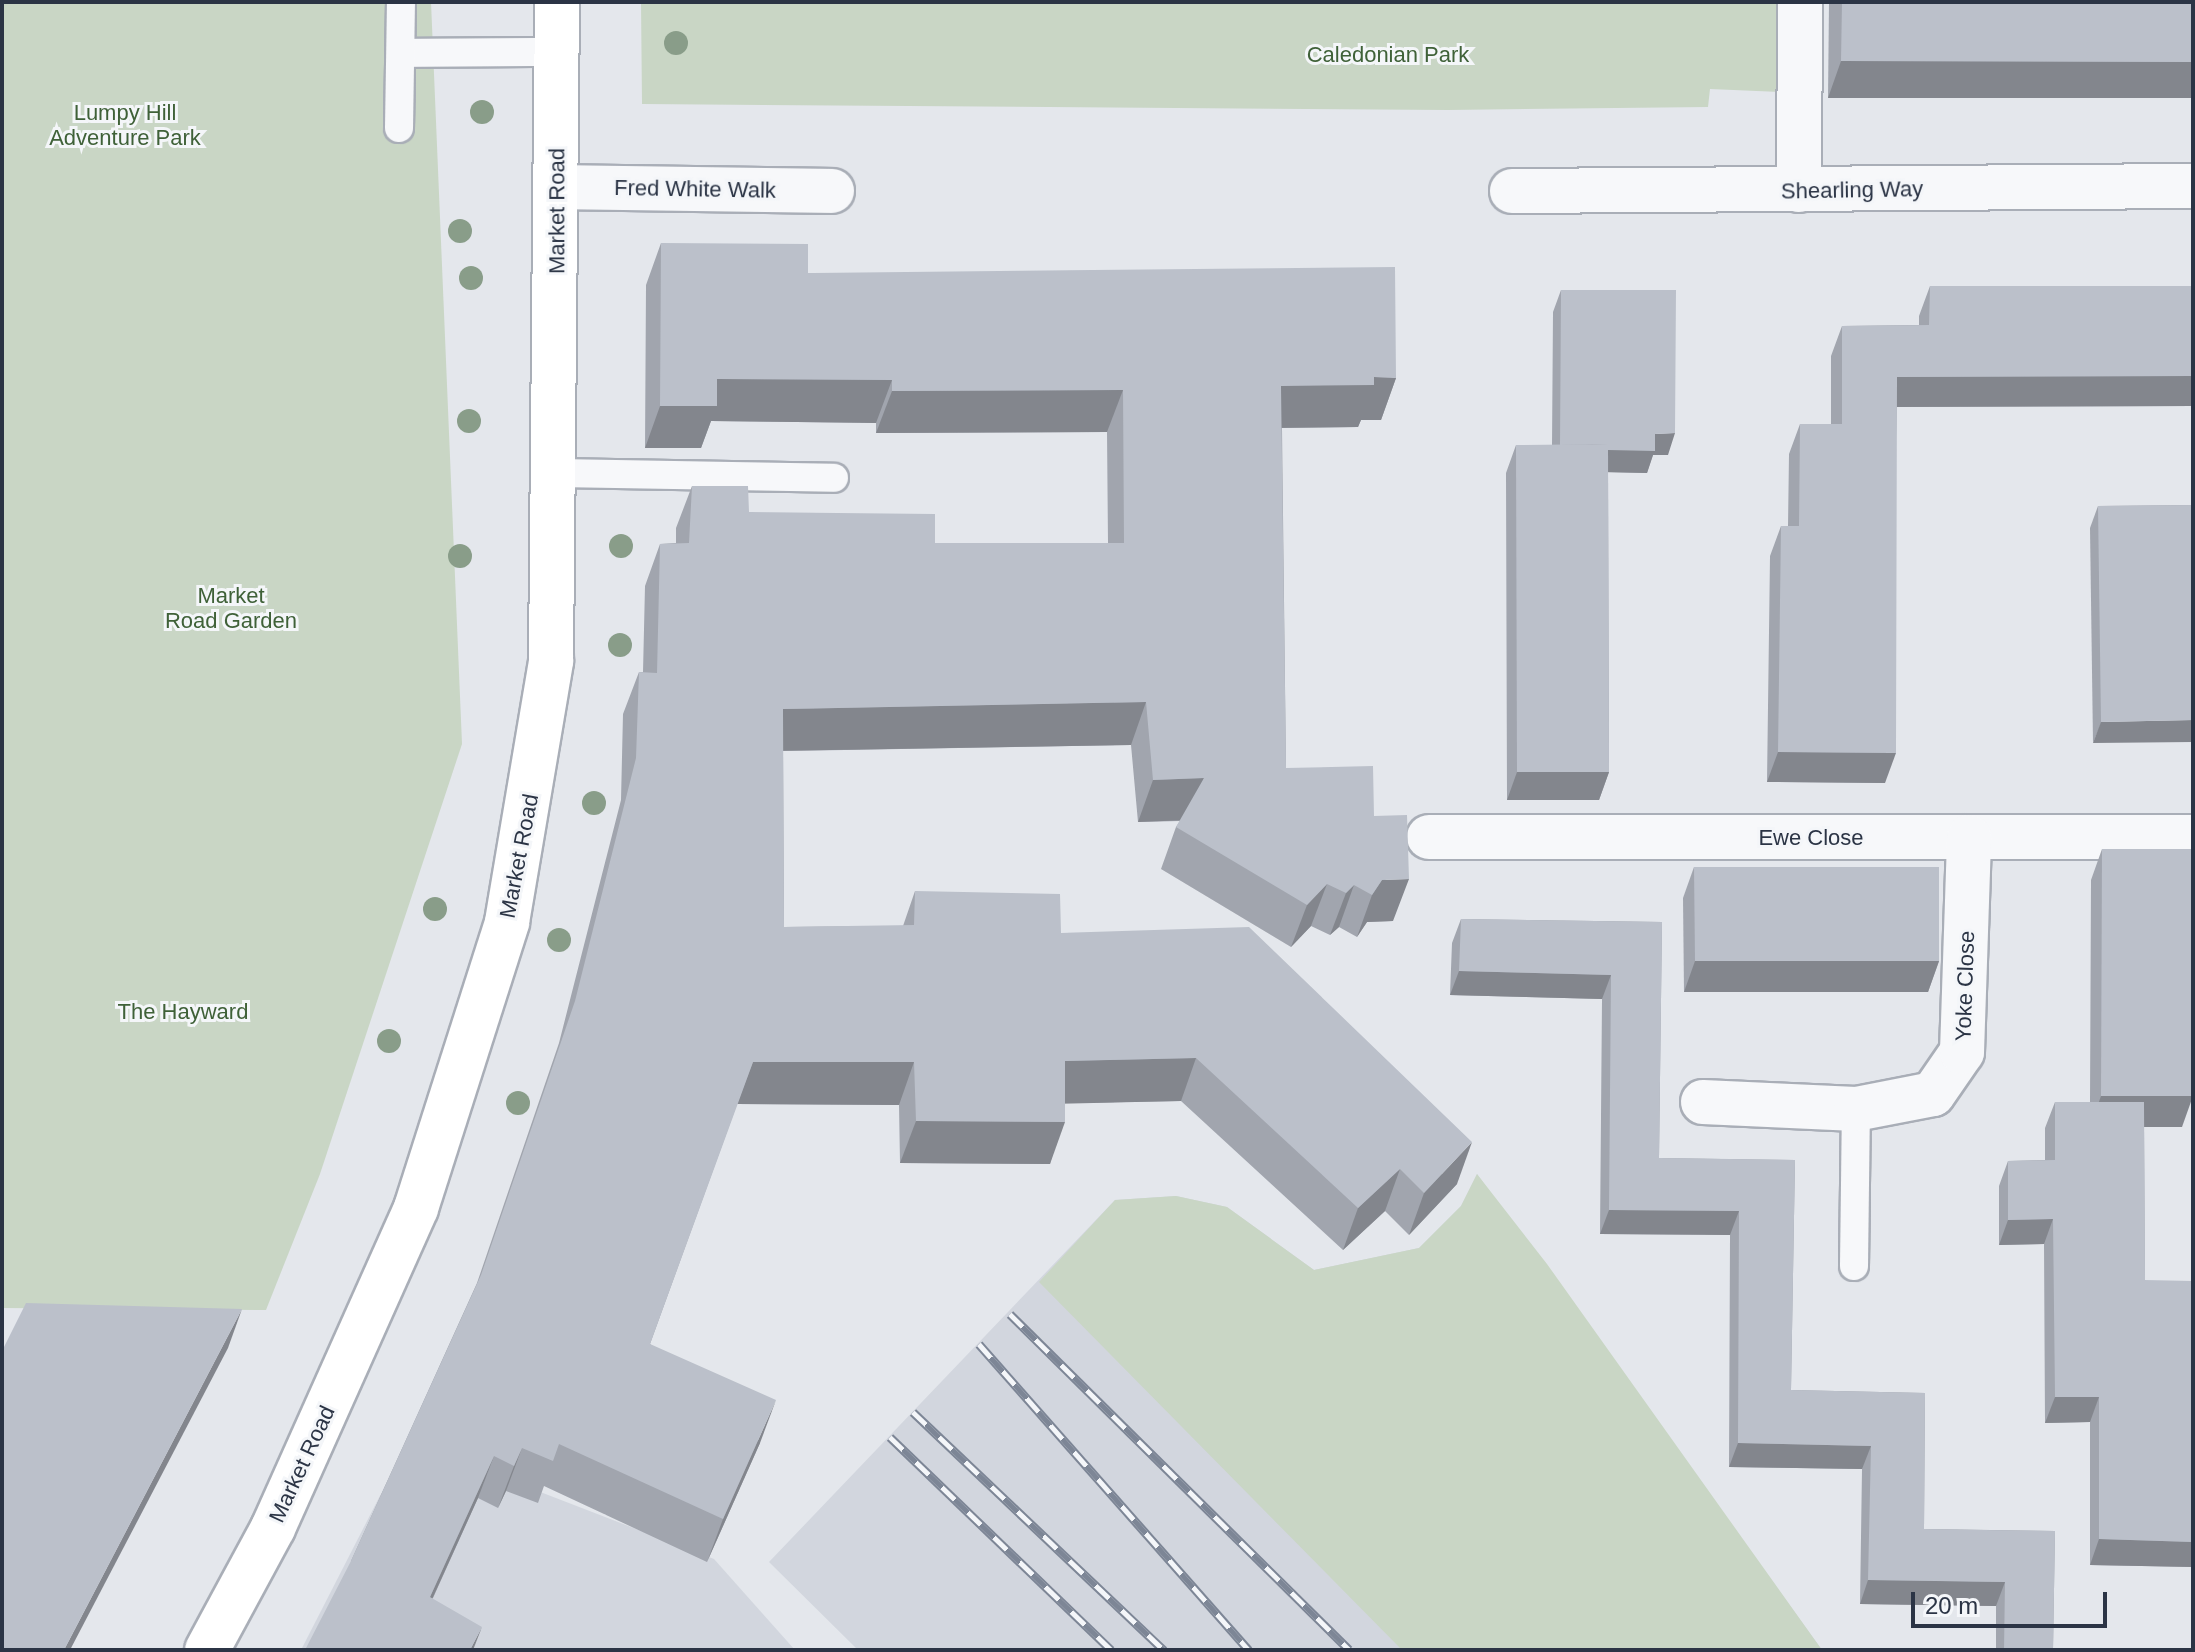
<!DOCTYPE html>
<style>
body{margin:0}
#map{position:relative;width:2195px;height:1652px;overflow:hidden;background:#e4e7ec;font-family:Helvetica,sans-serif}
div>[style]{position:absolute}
.built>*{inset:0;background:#d2d6de}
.green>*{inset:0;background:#c9d6c5}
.roads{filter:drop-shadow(2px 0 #a9aeb7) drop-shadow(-2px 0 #a9aeb7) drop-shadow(0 2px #a9aeb7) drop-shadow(0 -2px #a9aeb7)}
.lane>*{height:28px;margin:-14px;padding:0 14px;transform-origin:14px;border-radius:14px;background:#f7f8fa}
.street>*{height:44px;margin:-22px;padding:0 22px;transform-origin:22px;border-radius:22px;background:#f7f8fa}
.secondary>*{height:44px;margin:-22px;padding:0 22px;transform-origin:22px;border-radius:22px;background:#fff}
.rail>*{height:9px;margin-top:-4.5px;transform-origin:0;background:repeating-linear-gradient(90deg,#f4f6f9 0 18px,#7d8696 0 36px);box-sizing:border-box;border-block:2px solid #7d8696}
.trees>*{width:24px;height:24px;margin:-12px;border-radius:50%;background:#899d89}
.wall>*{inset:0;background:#a1a5ae}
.shaded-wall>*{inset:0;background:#83868d}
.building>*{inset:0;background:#bbc0ca}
span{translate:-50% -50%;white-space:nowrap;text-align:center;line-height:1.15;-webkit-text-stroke:6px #f4f6f9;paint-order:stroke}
.park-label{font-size:22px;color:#3f6138}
.street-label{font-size:22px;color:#2b3445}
.frame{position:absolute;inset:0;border:4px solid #2b3445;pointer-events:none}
.scale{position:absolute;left:1911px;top:1592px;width:196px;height:36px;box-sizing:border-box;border:4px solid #2b3445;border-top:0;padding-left:10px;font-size:24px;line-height:28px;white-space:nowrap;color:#2b3445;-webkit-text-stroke:6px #f4f6f9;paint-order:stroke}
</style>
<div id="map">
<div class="built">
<i style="clip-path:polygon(1477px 1174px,1822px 1650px,858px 1650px,769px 1562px,1115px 1200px,1176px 1196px,1227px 1207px,1314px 1270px,1419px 1248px,1461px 1206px)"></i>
<i style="clip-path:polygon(408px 1441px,714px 1559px,795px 1650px,301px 1650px)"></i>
</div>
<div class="green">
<i style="clip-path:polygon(2px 2px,431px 2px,462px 744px,320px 1174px,266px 1310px,2px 1308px)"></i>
<i style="clip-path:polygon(641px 2px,1780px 2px,1781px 92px,1710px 89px,1708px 107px,1448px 110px,642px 104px)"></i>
<i style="clip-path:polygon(1477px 1174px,1547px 1264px,1822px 1650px,1402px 1650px,1039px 1282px,1115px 1200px,1176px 1196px,1227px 1207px,1314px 1270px,1419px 1248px,1461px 1206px)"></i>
</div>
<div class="roads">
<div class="lane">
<i style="left:402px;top:53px;width:155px;rotate:-0.4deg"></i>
<i style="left:399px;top:128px;width:126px;rotate:-89.1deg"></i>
<i style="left:557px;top:473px;width:277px;rotate:1deg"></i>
<i style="left:1854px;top:1266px;width:157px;rotate:-89.3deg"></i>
</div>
<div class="street">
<i style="left:557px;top:187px;width:275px;rotate:0.8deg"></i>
<i style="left:1799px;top:190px;width:188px;rotate:-89.7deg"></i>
<i style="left:1512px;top:191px;width:681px;rotate:-0.42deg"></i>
<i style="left:1429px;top:837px;width:764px"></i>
<i style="left:1703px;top:1102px;width:153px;rotate:2.6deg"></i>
<i style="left:1856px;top:1109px;width:78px;rotate:-11deg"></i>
<i style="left:1933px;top:1094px;width:51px;rotate:-55.4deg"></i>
<i style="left:1962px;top:1052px;width:215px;rotate:-88.1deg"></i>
</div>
<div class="secondary">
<i style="left:207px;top:1650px;width:139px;rotate:-61.6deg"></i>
<i style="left:273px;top:1528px;width:350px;rotate:-65.9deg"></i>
<i style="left:416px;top:1208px;width:300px;rotate:-72.3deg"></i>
<i style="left:507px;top:922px;width:265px;rotate:-80.4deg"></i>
<i style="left:551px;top:661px;width:659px;rotate:-89.48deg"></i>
</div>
</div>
<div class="rail">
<i style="left:1010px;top:1314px;width:477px;rotate:44.7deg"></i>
<i style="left:979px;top:1344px;width:408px;rotate:48.6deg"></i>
<i style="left:913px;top:1412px;width:346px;rotate:43.5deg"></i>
<i style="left:890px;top:1437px;width:307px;rotate:43.9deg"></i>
</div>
<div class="trees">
<i style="left:676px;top:43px"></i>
<i style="left:482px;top:112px"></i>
<i style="left:460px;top:231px"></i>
<i style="left:471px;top:278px"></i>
<i style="left:469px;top:421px"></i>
<i style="left:621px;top:546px"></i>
<i style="left:460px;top:556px"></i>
<i style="left:620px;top:645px"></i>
<i style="left:594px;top:803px"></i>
<i style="left:435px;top:909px"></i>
<i style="left:559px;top:940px"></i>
<i style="left:389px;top:1041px"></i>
<i style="left:518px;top:1103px"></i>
</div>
<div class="wall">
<i style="clip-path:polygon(1829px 2px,2193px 2px,2193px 98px,1828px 98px)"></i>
<i style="clip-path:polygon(661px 243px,808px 273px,1396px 378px,1381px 420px,1361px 420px,1358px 427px,1282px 428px,1286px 768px,1374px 816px,1393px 921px,1367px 922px,1357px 937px,1339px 927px,1330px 935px,1311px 926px,1291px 947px,1161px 869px,1176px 827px,1180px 821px,1138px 822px,1131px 745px,783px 751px,784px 927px,903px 926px,915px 891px,1061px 933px,1457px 1184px,1409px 1235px,1385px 1211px,1343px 1250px,1181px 1101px,1065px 1103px,1050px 1164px,900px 1163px,899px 1105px,737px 1104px,650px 1344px,760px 1443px,707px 1562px,544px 1486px,538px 1503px,506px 1491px,498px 1508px,478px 1498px,433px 1598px,351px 1561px,477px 1283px,559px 1043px,621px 800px,623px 714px,639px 672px,643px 672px,645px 586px,660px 544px,676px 543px,676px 528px,692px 486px,749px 512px,935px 543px,1108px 543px,1107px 432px,876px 433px,876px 423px,711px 421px,701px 448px,645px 448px,646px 285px)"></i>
<i style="clip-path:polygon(1930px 286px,2193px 286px,2193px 406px,1897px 407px,1885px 783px,1767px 782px,1770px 556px,1781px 526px,1788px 526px,1789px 454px,1800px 424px,1831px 424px,1831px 356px,1842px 326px,1919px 325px,1919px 316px)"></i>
<i style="clip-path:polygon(1561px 290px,1668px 455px,1653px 455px,1647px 473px,1608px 472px,1609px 772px,1599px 800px,1507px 800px,1506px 473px,1516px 445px,1552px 445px,1553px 312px)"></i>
<i style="clip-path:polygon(2193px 505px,2093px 743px,2090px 528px,2098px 506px)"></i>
<i style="clip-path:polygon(2102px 849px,2182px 1127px,2144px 1127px,2145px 1280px,2192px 1458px,2193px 1458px,2193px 1567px,2090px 1565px,2090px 1422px,2045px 1423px,2044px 1244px,1999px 1245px,1999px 1186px,2008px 1161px,2045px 1160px,2045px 1128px,2055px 1102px,2090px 1102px,2091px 880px)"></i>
<i style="clip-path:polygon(1694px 867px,1939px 961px,1928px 992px,1684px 992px,1683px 898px)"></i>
<i style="clip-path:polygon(1461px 919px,1662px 922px,1659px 1158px,1795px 1160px,1791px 1390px,1925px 1393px,1924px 1529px,2055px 1531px,2053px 1650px,1996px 1650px,1996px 1606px,1860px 1604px,1862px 1469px,1729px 1467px,1730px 1235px,1600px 1234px,1602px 999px,1450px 995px,1452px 943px)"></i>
</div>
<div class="shaded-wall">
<i style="clip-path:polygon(1841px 61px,2193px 62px,2193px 98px,1828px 98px)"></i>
<i style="clip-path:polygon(2193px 376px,2193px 406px,1886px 407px,1897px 377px)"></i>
<i style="clip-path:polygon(1374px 377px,1396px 378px,1381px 420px,1361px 420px,1358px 427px,1266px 428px,1281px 386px)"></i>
<i style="clip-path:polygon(717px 379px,892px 380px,876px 423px,711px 421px,701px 448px,645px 448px,660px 406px)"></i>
<i style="clip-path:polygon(1123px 390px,1107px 432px,876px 433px,892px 391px)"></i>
<i style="clip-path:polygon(1675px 433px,1668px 455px,1653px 455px,1647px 473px,1552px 471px,1560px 449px,1655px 434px)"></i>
<i style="clip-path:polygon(1146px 702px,1131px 745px,767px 751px,783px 709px)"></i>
<i style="clip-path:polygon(2193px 720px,2193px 742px,2093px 743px,2101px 722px)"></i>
<i style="clip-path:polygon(1778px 752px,1896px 753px,1885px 783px,1767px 782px)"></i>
<i style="clip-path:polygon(1517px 772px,1609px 772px,1599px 800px,1507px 800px)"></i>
<i style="clip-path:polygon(1204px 778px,1188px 820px,1138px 822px,1153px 780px)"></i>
<i style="clip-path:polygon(1409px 879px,1393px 921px,1367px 922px,1357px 937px,1372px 895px,1382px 880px)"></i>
<i style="clip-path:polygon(1327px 884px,1311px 926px,1291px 947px,1307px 905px)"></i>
<i style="clip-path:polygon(1354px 885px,1339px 927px,1330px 935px,1346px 893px)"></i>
<i style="clip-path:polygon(1695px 961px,1939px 961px,1928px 992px,1684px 992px)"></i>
<i style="clip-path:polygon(1459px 971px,1611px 975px,1602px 999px,1450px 995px)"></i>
<i style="clip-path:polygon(1196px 1058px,1181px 1101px,1050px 1104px,1065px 1061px)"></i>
<i style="clip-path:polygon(753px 1062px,914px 1062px,899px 1105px,737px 1104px)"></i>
<i style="clip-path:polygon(2101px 1096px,2193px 1096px,2182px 1127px,2090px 1127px)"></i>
<i style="clip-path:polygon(916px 1121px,1065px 1122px,1050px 1164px,900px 1163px)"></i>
<i style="clip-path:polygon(1472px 1142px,1457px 1184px,1409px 1235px,1424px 1193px)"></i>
<i style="clip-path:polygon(1400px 1169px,1385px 1211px,1343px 1250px,1358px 1208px)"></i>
<i style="clip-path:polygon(1609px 1210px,1739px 1211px,1730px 1235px,1600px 1234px)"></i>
<i style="clip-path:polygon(2053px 1219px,2044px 1244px,1999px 1245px,2008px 1220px)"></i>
<i style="clip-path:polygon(242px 1309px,228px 1348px,70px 1650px,64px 1650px)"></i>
<i style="clip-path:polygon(2055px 1397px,2099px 1397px,2090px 1422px,2045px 1423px)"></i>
<i style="clip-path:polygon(776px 1400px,760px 1443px,707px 1562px,723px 1519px)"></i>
<i style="clip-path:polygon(1738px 1443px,1871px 1446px,1862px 1469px,1729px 1467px)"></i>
<i style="clip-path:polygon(522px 1448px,506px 1491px,498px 1508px,514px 1466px)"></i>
<i style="clip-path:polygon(494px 1456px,478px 1498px,414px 1639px,430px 1597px)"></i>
<i style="clip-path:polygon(2099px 1539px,2193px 1542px,2193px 1567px,2090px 1565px)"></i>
<i style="clip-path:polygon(1868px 1580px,2005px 1582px,1996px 1606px,1860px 1604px)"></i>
<i style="clip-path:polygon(482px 1627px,473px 1650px,470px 1650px)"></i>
</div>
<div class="building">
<i style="clip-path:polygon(1842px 2px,2193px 2px,2193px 62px,1841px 61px)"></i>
<i style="clip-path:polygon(661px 243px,808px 244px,808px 273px,1395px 267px,1396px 378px,1374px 377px,1374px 385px,1281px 386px,1286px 768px,1373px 766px,1374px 816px,1407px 815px,1409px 879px,1382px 880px,1372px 895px,1354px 885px,1346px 893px,1327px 884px,1307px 905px,1176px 827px,1204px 778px,1153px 780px,1146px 702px,783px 709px,784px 927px,914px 925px,915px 891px,1060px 894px,1061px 933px,1249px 927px,1472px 1142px,1424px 1193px,1400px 1169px,1358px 1208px,1196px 1058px,1065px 1061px,1065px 1122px,916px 1121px,914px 1062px,753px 1062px,650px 1344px,776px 1400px,723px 1519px,559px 1444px,553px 1461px,522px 1448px,514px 1466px,494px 1456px,430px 1597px,482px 1627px,470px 1650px,305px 1650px,351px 1561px,481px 1275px,575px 1001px,636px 758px,639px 672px,657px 673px,660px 544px,689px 543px,692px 486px,748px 486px,749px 512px,935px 514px,935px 543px,1124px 543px,1123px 390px,892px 391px,892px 380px,717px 379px,717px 406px,660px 406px)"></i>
<i style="clip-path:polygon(1930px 286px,2193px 286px,2193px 376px,1897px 377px,1896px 753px,1778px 752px,1781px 526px,1799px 526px,1800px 424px,1842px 424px,1842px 326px,1929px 325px)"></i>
<i style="clip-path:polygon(1561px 290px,1676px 290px,1675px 433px,1655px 434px,1655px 451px,1608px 450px,1608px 444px,1560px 445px)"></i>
<i style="clip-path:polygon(1608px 444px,1609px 772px,1517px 772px,1516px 445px)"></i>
<i style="clip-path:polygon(2193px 505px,2193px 720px,2101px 722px,2098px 506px)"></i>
<i style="clip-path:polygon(2102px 849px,2193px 849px,2193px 1096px,2101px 1096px)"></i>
<i style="clip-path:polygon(1694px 867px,1939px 867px,1939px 961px,1695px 961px)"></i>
<i style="clip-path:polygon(1461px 919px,1662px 922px,1659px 1158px,1795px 1160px,1791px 1390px,1925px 1393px,1924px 1529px,2055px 1531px,2053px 1650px,2004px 1650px,2005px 1582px,1868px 1580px,1871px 1446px,1738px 1443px,1739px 1211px,1609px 1210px,1611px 975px,1459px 971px)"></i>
<i style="clip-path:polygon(2055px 1102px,2144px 1102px,2145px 1280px,2192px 1281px,2193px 1542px,2099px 1539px,2099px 1397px,2055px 1397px,2053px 1219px,2008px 1220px,2008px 1161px,2055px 1160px)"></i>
<i style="clip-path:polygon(26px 1303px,242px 1309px,64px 1650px,2px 1650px,2px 1351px)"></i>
</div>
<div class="park-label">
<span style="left:1388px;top:55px">Caledonian Park</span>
<span style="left:125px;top:125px">Lumpy Hill<br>Adventure Park</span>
<span style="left:231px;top:608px">Market<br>Road Garden</span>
<span style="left:183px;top:1012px">The Hayward</span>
</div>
<div class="street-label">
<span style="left:695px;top:189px;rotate:1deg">Fred White Walk</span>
<span style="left:1852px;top:190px;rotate:-1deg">Shearling Way</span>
<span style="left:557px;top:211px;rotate:-90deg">Market Road</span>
<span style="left:1811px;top:838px">Ewe Close</span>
<span style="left:519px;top:856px;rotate:-79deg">Market Road</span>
<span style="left:1965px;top:986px;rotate:-88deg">Yoke Close</span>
<span style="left:302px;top:1464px;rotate:-65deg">Market Road</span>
</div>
<div class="frame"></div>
<div class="scale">20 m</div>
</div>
